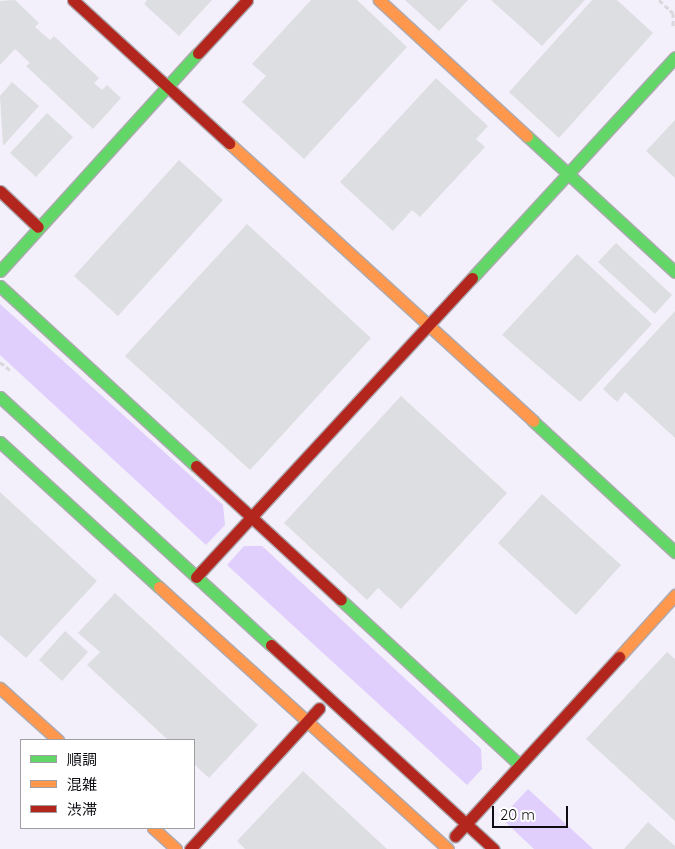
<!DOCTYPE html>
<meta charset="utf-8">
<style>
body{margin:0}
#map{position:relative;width:675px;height:849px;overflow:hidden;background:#f4f0fb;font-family:Quicksand,"Noto Sans JP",sans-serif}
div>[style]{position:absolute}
.green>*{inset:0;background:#e0cefc}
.building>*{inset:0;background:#dddee1}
.path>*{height:3px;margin-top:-1.5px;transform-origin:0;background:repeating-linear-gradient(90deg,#dad8dc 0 5px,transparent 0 7.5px)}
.roads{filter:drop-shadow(1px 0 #aca9b1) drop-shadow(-1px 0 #aca9b1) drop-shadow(0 1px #aca9b1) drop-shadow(0 -1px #aca9b1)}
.fast>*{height:11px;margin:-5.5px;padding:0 5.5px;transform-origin:5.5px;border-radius:5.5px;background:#63d668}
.slow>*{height:11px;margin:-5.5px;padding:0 5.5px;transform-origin:5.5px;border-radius:5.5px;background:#ff974d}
.jam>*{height:11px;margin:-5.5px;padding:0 5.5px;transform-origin:5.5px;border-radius:5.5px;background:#b3261e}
span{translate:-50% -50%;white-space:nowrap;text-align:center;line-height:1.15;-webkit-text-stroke:5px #fff;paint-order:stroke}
.legend{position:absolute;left:20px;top:739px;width:175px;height:90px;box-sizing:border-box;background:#fff;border:1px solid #9f9ea1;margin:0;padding:6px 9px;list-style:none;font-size:15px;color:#0f0d13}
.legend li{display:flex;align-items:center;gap:10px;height:25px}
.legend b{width:25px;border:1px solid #9f9ea1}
.scale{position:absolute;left:492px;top:806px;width:76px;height:22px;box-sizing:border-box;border:2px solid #0f0d13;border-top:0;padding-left:6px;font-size:15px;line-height:18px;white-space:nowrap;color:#0f0d13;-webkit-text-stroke:4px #fff;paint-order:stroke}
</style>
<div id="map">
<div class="green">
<i style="clip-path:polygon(0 304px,223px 505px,225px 525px,206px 545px,0 355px)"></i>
<i style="clip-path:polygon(244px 546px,262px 546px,481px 749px,482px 769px,467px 785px,227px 565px)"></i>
<i style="clip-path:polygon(528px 789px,593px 849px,534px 849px,501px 818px)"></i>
</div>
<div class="building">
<i style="clip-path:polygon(15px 0,39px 23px,35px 27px,50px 40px,54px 36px,99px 78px,94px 83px,102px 90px,107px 85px,121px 98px,93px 129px,26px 66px,30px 63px,15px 49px,0 65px,0 1px)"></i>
<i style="clip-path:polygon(147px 0,212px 0,179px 36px,144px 4px)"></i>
<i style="clip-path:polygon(311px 0,357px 0,407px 47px,304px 159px,242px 102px,266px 76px,252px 64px)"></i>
<i style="clip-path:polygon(405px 0,468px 0,439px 31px)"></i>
<i style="clip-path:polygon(491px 0,585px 0,542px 46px)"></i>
<i style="clip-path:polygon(592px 0,617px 0,653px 33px,559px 138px,509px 92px)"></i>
<i style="clip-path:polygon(436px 78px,488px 126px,476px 139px,485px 147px,420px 217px,412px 210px,393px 231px,340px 182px)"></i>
<i style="clip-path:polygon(12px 82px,39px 106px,3px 146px,0 96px)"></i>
<i style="clip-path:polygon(47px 113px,73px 137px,36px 177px,10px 153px)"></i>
<i style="clip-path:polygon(675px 120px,675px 178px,646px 151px)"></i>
<i style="clip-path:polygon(179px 160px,223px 200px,118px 316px,74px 276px)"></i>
<i style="clip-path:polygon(247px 224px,371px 338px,250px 470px,125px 356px)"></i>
<i style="clip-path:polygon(616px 243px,672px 295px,655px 314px,598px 262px)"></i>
<i style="clip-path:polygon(577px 254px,652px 324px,580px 402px,502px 335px)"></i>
<i style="clip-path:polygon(675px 311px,675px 438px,625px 392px,617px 402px,603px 389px)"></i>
<i style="clip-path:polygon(401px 396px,507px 493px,401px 609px,378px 588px,367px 600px,284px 523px)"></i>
<i style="clip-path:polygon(0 492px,97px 581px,26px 658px,0 635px)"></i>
<i style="clip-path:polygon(542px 494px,621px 565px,576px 615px,498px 543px)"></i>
<i style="clip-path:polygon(115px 593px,258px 725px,209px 778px,194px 764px,194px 740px,168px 740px,87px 665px,100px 652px,78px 633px)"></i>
<i style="clip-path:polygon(65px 631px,88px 652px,62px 681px,39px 660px)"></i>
<i style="clip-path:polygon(667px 652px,675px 659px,675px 821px,586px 739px)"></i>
<i style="clip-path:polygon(303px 771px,387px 849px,245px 849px,237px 841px)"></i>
<i style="clip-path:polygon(648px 822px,675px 846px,675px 849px,624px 849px)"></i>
</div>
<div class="path">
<i style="left:659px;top:0;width:19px;rotate:43deg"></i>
<i style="left:673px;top:13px;width:14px;rotate:90deg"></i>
<i style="left:0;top:362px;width:14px;rotate:39deg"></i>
</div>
<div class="roads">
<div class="fast">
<i style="left:527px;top:136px;width:201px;rotate:42.6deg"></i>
<i style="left:0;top:271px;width:294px;rotate:-47.8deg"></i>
<i style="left:472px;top:278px;width:300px;rotate:-47.4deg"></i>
<i style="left:0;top:286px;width:266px;rotate:42.6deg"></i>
<i style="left:0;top:397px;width:367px;rotate:42.5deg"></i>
<i style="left:533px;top:421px;width:193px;rotate:42.7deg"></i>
<i style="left:0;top:442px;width:215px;rotate:42.4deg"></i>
<i style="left:341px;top:600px;width:242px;rotate:42.7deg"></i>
</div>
<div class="slow">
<i style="left:379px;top:0;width:201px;rotate:42.6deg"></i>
<i style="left:229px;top:143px;width:412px;rotate:42.4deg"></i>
<i style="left:159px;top:587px;width:390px;rotate:42.2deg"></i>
<i style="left:619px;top:657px;width:84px;rotate:-47.9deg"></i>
<i style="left:0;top:688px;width:78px;rotate:41.9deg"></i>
<i style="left:153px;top:828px;width:31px;rotate:42deg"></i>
</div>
<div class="jam">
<i style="left:73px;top:0;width:212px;rotate:42.5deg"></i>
<i style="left:198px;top:53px;width:72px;rotate:-47.2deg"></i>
<i style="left:0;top:191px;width:52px;rotate:43.5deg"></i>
<i style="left:196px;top:466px;width:197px;rotate:42.7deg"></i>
<i style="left:196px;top:577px;width:407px;rotate:-47.3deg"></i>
<i style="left:271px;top:645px;width:302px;rotate:42.5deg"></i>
<i style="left:455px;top:836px;width:243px;rotate:-47.5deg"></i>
<i style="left:190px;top:849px;width:191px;rotate:-47.5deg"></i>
</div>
</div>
<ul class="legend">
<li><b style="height:6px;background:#63d668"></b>順調</li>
<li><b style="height:6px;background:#ff974d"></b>混雑</li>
<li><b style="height:6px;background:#b3261e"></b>渋滞</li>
</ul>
<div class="scale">20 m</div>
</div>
